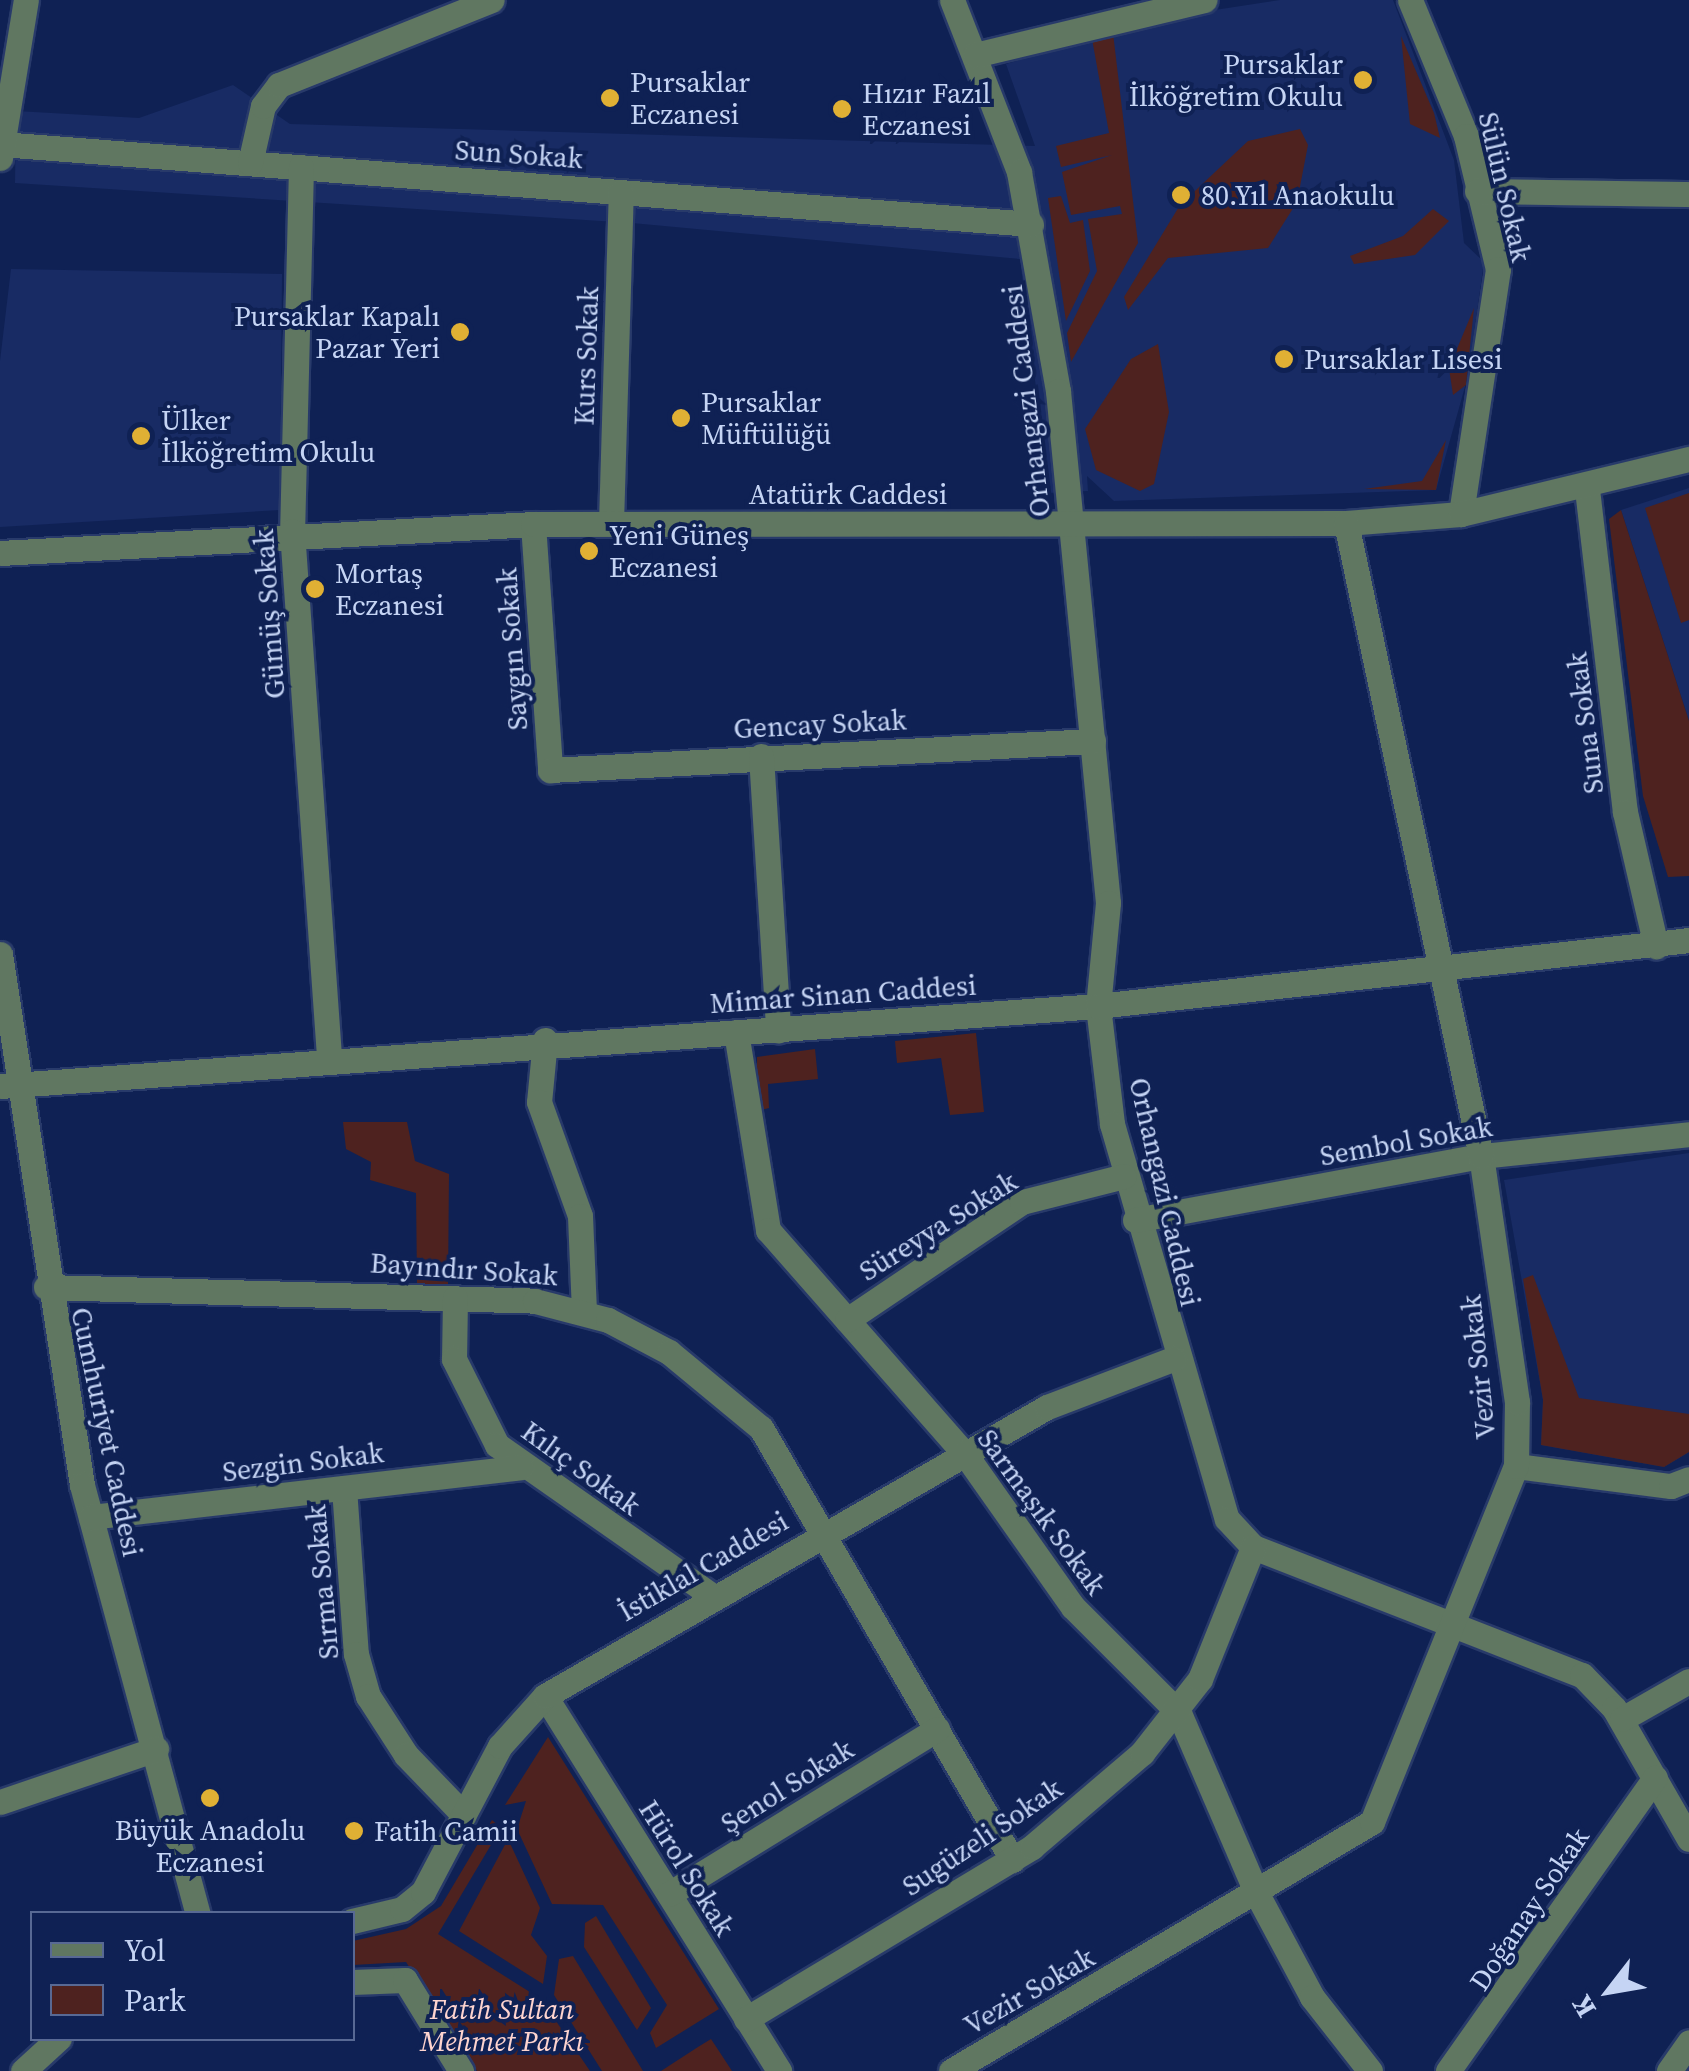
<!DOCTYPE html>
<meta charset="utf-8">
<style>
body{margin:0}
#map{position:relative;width:1689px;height:2071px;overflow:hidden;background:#0f2154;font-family:"Source Serif 4",serif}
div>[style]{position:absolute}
.built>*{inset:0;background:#182b64}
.green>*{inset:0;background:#4e221f}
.roads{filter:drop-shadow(2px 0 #283a6a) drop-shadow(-2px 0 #283a6a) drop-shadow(0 2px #283a6a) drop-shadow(0 -2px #283a6a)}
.minor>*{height:25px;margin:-12.5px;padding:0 12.5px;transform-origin:12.5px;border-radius:12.5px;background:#607761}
.dots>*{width:28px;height:28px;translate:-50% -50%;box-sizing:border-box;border:5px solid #0f2154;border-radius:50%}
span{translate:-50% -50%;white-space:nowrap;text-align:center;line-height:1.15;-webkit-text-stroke:8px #0f2154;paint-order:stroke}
.poi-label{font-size:28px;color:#c5d4f4}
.right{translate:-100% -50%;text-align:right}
.left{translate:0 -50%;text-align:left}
.street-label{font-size:28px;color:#c5d4f4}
.park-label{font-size:28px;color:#fed4cf;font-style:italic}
.legend{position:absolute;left:30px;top:1911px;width:325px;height:130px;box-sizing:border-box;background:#0f2154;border:2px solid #586994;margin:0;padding:12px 18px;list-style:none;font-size:30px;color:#c5d4f4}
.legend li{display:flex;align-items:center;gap:20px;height:50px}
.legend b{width:50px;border:2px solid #586994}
.north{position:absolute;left:1559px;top:1941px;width:100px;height:100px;-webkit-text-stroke:8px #0f2154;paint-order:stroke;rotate:239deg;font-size:28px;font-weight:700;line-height:40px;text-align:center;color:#c5d4f4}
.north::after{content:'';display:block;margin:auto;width:35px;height:45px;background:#c5d4f4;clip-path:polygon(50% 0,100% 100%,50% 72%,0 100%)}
</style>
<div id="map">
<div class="built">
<i style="clip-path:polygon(1280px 0,1393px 0,1454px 160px,1464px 243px,1484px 262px,1468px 376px,1436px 490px,1114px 501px,1087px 476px,1088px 491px,1049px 493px,1020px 259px,632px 223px,15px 183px,16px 111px,139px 118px,233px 85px,290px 124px,1035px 146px,1006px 64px,1169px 17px)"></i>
<i style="clip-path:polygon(11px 269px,282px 274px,280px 510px,0 527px,0 361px)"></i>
<i style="clip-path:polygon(1689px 488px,1689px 721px,1621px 510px)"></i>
<i style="clip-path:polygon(1689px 1153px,1689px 1452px,1664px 1467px,1541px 1445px,1543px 1400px,1504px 1180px)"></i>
</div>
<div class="green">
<i style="clip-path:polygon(1113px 33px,1138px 243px,1071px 362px,1067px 333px,1097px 271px,1088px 219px,1122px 214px,1120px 206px,1071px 215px,1062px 172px,1112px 155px,1061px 167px,1056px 146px,1109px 133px,1092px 39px)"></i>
<i style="clip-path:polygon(1401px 36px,1434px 113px,1440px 138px,1410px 124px)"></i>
<i style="clip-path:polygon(1300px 129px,1308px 145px,1297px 202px,1268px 248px,1168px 258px,1128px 310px,1124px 297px,1180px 205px,1248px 141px)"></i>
<i style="clip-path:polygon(1061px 196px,1070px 223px,1083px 220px,1090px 271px,1066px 321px,1048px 198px)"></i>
<i style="clip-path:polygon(1433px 209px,1449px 221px,1415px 255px,1354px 264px,1350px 256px,1403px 236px)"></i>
<i style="clip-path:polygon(1474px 308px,1466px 385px,1453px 395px,1449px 368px)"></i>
<i style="clip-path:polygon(1158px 344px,1169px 412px,1154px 484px,1140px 491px,1096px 470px,1085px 429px,1131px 359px)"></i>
<i style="clip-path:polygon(1446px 440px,1436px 490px,1364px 489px,1422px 481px)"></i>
<i style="clip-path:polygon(1689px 493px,1689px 620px,1681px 623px,1645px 508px)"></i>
<i style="clip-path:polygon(1621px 510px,1689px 721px,1689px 876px,1668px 877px,1643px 796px,1609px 519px)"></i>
<i style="clip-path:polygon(976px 1033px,984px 1112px,950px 1115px,941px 1058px,897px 1063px,895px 1041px)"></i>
<i style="clip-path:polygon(815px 1049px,818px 1079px,768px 1084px,769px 1108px,757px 1111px,757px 1057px)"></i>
<i style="clip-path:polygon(343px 1122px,407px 1122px,415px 1161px,449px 1174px,448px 1287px,417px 1283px,416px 1193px,370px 1180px,371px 1162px,346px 1149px)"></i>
<i style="clip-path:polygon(1533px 1275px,1579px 1398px,1689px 1414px,1689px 1452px,1664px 1467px,1541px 1445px,1543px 1400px,1523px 1279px)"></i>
<i style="clip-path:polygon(548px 1737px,719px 2009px,656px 2048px,650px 2033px,667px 2005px,603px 1905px,552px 1904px,517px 1829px,526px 1801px,505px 1805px)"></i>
<i style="clip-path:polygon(492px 1820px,501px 1828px,438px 1934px,541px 1999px,590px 2071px,477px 2071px,406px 1962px,353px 1965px,353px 1941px,406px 1929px,441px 1906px)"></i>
<i style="clip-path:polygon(508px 1839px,540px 1908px,531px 1935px,547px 1956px,543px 1984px,459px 1931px)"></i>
<i style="clip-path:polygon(596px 1916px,651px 2008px,637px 2030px,584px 1947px,585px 1923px)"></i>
<i style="clip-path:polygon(573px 1956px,643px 2071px,602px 2071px,554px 1995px,559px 1959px)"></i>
<i style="clip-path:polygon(711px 2039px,732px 2071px,661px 2071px,698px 2047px)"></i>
</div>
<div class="roads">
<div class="minor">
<i style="left:952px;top:0;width:185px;rotate:68.7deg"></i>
<i style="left:1019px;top:172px;width:222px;rotate:79.9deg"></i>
<i style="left:1058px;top:391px;width:514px;rotate:84.42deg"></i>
<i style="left:1108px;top:903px;width:103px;rotate:95.5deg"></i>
<i style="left:1098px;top:1006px;width:119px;rotate:83.2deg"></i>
<i style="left:1112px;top:1124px;width:411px;rotate:73.8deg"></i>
<i style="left:1227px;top:1519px;width:38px;rotate:47deg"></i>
<i style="left:1253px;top:1547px;width:353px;rotate:21.3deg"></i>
<i style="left:1582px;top:1675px;width:46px;rotate:45.9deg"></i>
<i style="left:1614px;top:1708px;width:151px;rotate:60.2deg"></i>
<i style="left:1410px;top:0;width:147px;rotate:67.6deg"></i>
<i style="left:1466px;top:136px;width:137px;rotate:76.5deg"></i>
<i style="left:1498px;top:269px;width:248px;rotate:98.6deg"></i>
<i style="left:975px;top:55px;width:236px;rotate:-13.5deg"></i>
<i style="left:1px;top:144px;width:1033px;rotate:4.44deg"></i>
<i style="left:0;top:158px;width:160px;rotate:-80.7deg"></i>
<i style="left:250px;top:163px;width:58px;rotate:-77.2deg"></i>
<i style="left:263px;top:106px;width:26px;rotate:-53deg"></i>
<i style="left:279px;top:85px;width:229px;rotate:-21.8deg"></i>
<i style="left:301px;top:167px;width:364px;rotate:91.4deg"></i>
<i style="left:292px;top:531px;width:526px;rotate:85.97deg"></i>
<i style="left:1477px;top:191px;width:212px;rotate:0.8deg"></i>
<i style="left:1587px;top:489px;width:325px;rotate:83.3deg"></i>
<i style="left:1625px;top:812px;width:138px;rotate:77deg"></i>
<i style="left:611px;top:523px;width:331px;rotate:-88.3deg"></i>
<i style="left:533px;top:524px;width:247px;rotate:86deg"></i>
<i style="left:550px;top:770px;width:544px;rotate:-3.06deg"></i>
<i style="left:0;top:553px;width:534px;rotate:-3.11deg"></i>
<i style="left:533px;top:524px;width:813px;rotate:-0.07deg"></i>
<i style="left:1346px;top:523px;width:115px;rotate:-4.5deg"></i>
<i style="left:1461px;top:514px;width:235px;rotate:-13.6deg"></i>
<i style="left:761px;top:756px;width:275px;rotate:86.4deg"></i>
<i style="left:0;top:954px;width:537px;rotate:81.22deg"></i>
<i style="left:82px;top:1485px;width:444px;rotate:74.9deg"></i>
<i style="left:736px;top:1032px;width:201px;rotate:80.8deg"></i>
<i style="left:768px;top:1230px;width:298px;rotate:48.7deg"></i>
<i style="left:965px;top:1454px;width:187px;rotate:54.8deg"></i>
<i style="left:1073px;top:1607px;width:150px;rotate:45deg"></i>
<i style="left:1179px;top:1713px;width:197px;rotate:66.7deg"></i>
<i style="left:1257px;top:1894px;width:117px;rotate:61.9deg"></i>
<i style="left:1312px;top:1997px;width:94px;rotate:51.9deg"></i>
<i style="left:545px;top:1040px;width:62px;rotate:95.5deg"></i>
<i style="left:539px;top:1102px;width:121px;rotate:70.2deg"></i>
<i style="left:580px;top:1216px;width:96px;rotate:87.6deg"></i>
<i style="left:0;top:1086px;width:1101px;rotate:-4.17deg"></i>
<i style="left:1098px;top:1006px;width:595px;rotate:-6.37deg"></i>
<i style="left:1135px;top:1220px;width:352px;rotate:-10.5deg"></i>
<i style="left:1481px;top:1156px;width:209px;rotate:-6deg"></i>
<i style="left:46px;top:1287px;width:489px;rotate:1.6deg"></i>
<i style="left:535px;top:1301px;width:75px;rotate:14.6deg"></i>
<i style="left:608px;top:1320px;width:69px;rotate:27.7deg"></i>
<i style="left:669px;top:1352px;width:119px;rotate:39.6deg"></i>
<i style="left:761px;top:1428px;width:500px;rotate:59.8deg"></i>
<i style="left:455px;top:1298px;width:61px;rotate:90.9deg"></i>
<i style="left:454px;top:1359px;width:96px;rotate:63.4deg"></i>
<i style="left:497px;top:1445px;width:261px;rotate:35deg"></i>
<i style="left:847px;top:1320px;width:211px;rotate:-34deg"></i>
<i style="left:1022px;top:1202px;width:105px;rotate:-14.3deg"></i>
<i style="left:1516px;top:1466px;width:156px;rotate:7.4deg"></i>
<i style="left:1671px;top:1486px;width:19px;rotate:-21deg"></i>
<i style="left:344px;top:1488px;width:166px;rotate:85.9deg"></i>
<i style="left:356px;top:1654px;width:44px;rotate:74.1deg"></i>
<i style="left:368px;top:1696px;width:70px;rotate:57.2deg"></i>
<i style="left:406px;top:1755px;width:83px;rotate:46deg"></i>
<i style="left:91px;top:1517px;width:433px;rotate:-6.6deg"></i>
<i style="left:545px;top:1696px;width:442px;rotate:58deg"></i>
<i style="left:1622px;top:1719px;width:77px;rotate:-29.6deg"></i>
<i style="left:0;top:1802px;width:165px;rotate:-18.8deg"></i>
<i style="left:669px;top:1894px;width:315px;rotate:-31.6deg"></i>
<i style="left:352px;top:1921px;width:51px;rotate:-13.5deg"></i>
<i style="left:402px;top:1909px;width:27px;rotate:-39deg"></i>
<i style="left:423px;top:1892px;width:165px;rotate:-62.2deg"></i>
<i style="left:500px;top:1746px;width:67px;rotate:-48deg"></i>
<i style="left:545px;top:1696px;width:579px;rotate:-29.93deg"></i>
<i style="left:1047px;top:1407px;width:135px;rotate:-20.9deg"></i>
<i style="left:352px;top:1982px;width:53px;rotate:-2.2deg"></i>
<i style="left:405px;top:1980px;width:107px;rotate:58.4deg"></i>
<i style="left:746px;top:2019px;width:334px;rotate:-31deg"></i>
<i style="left:1032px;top:1847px;width:145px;rotate:-40.5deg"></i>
<i style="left:1142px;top:1753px;width:94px;rotate:-51.9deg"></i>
<i style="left:1200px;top:1679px;width:142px;rotate:-68.1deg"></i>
<i style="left:23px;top:2071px;width:49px;rotate:-42.5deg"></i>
<i style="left:951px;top:2071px;width:489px;rotate:-30.6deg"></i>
<i style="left:1372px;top:1822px;width:384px;rotate:-68deg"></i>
<i style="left:1516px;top:1466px;width:64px;rotate:-89.1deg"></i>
<i style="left:1517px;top:1402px;width:249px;rotate:-98.3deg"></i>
<i style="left:1481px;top:1156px;width:647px;rotate:-102.04deg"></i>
<i style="left:1448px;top:2071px;width:359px;rotate:-54.8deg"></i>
<i style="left:1669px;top:2071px;width:35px;rotate:-55deg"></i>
</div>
</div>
<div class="dots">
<i style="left:1363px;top:80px;background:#e0b034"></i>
<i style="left:610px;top:98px;background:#e0b034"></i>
<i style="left:842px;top:109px;background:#e0b034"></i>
<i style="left:1181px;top:195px;background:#e0b034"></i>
<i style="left:460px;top:332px;background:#e0b034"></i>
<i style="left:1284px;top:359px;background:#e0b034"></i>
<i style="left:681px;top:418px;background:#e0b034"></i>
<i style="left:141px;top:436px;background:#e0b034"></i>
<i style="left:589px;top:551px;background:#e0b034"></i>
<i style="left:315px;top:589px;background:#e0b034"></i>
<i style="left:210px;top:1798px;background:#e0b034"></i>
<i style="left:354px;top:1831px;background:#e0b034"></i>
</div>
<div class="poi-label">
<span class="right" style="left:1343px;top:80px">Pursaklar<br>İlköğretim Okulu</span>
<span class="left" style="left:630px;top:98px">Pursaklar<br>Eczanesi</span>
<span class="left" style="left:862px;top:109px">Hızır Fazıl<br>Eczanesi</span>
<span class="left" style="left:1201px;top:195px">80.Yıl Anaokulu</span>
<span class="right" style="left:440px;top:332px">Pursaklar Kapalı<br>Pazar Yeri</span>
<span class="left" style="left:1304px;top:359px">Pursaklar Lisesi</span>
<span class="left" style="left:701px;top:418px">Pursaklar<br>Müftülüğü</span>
<span class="left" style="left:161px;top:436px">Ülker<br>İlköğretim Okulu</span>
<span class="left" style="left:609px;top:551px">Yeni Güneş<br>Eczanesi</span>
<span class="left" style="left:335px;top:589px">Mortaş<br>Eczanesi</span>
<span style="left:210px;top:1846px">Büyük Anadolu<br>Eczanesi</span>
<span class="left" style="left:374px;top:1831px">Fatih Camii</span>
</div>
<div class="street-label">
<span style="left:519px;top:154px;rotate:4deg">Sun Sokak</span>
<span style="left:1505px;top:187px;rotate:77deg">Sülün Sokak</span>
<span style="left:586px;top:356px;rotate:-88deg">Kurs Sokak</span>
<span style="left:1026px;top:401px;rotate:-97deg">Orhangazi Caddesi</span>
<span style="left:848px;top:494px">Atatürk Caddesi</span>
<span style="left:269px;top:614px;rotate:-94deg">Gümüş Sokak</span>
<span style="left:512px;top:649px;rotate:-94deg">Saygın Sokak</span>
<span style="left:1585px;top:723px;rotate:-97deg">Suna Sokak</span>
<span style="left:820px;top:724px;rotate:-3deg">Gencay Sokak</span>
<span style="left:843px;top:994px;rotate:-4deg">Mimar Sinan Caddesi</span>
<span style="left:1406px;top:1141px;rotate:-10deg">Sembol Sokak</span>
<span style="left:1165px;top:1192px;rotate:77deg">Orhangazi Caddesi</span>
<span style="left:938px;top:1226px;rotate:-32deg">Süreyya Sokak</span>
<span style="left:464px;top:1269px;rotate:4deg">Bayındır Sokak</span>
<span style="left:1478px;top:1367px;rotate:-96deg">Vezir Sokak</span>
<span style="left:107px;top:1432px;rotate:78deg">Cumhuriyet Caddesi</span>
<span style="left:303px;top:1462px;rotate:-7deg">Sezgin Sokak</span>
<span style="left:581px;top:1468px;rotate:36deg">Kılıç Sokak</span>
<span style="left:1042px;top:1512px;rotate:54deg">Sarmaşık Sokak</span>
<span style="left:703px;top:1566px;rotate:-30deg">İstiklal Caddesi</span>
<span style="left:322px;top:1582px;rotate:-95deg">Sırma Sokak</span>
<span style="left:787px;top:1786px;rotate:-32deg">Şenol Sokak</span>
<span style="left:982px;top:1837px;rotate:-34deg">Sugüzeli Sokak</span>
<span style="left:687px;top:1868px;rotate:58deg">Hürol Sokak</span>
<span style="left:1529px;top:1909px;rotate:-56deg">Doğanay Sokak</span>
<span style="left:1029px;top:1991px;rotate:-30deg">Vezir Sokak</span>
</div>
<div class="park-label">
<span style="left:502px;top:2025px">Fatih Sultan<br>Mehmet Parkı</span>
</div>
<ul class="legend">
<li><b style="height:12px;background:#607761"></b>Yol</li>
<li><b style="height:28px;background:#4e221f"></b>Park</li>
</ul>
<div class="north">K</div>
</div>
